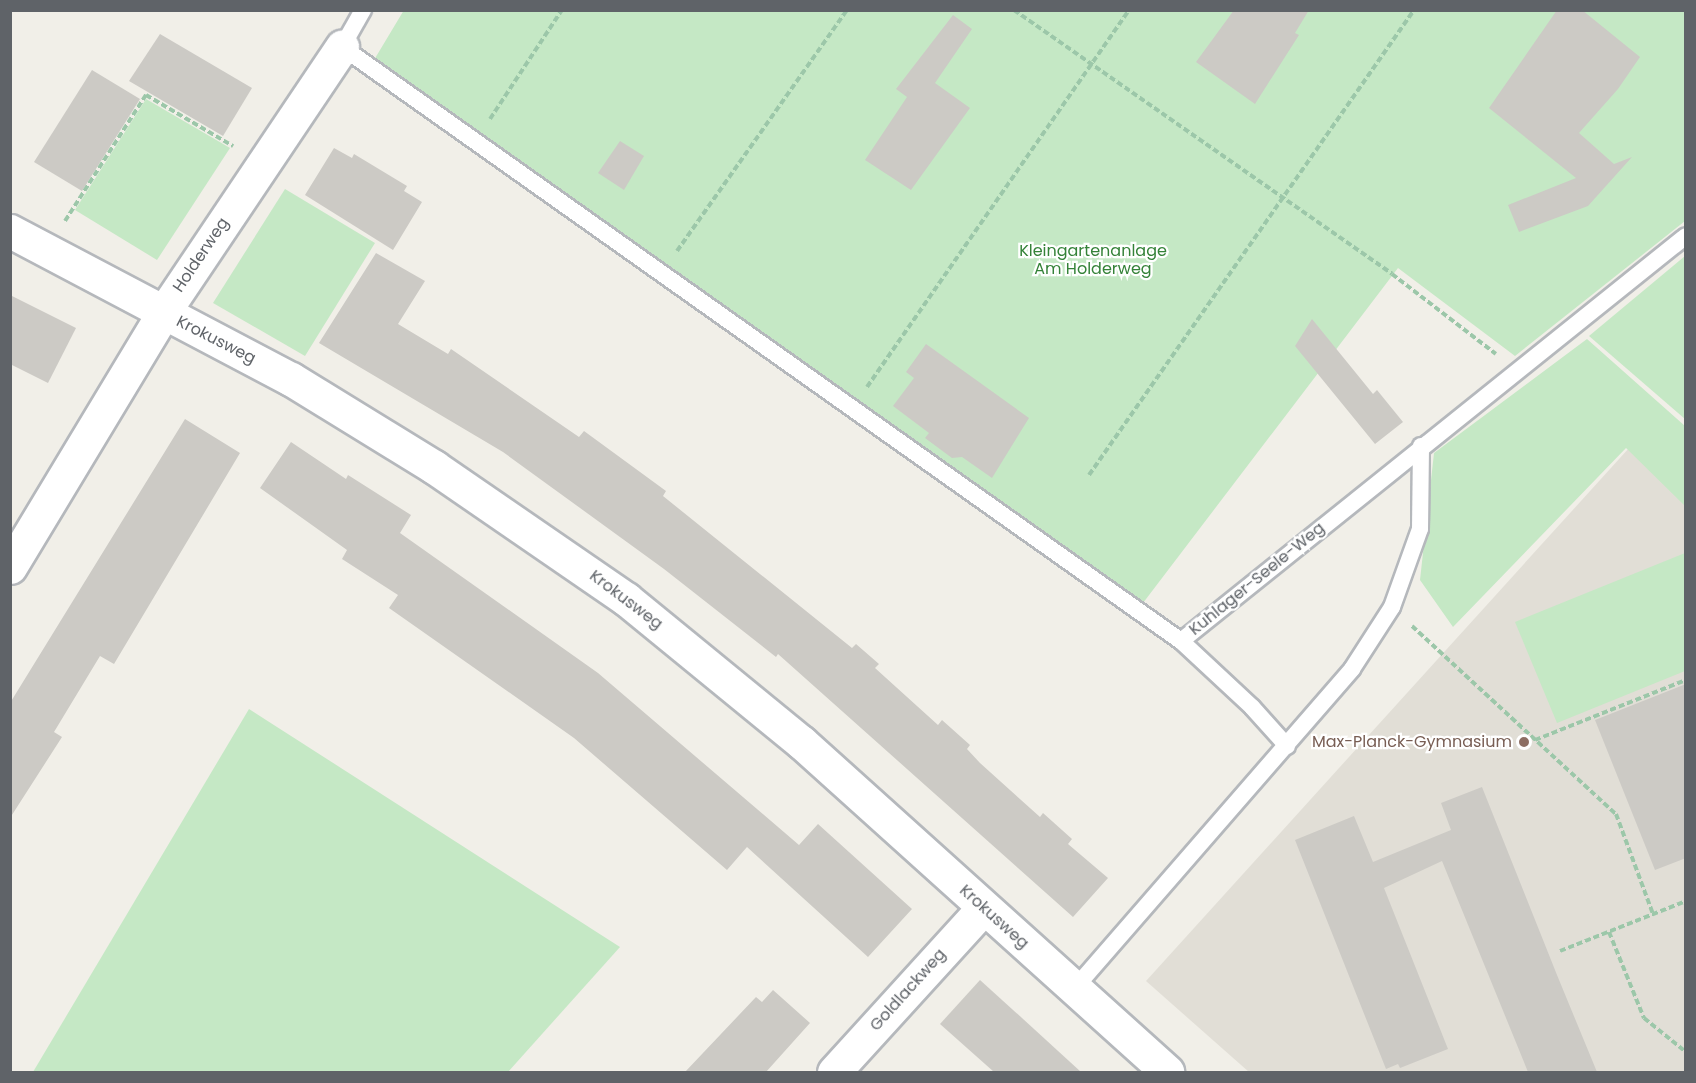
<!DOCTYPE html>
<style>
body{margin:0}
#map{position:relative;width:1696px;height:1083px;overflow:hidden;background:#f1efe8;font-family:Poppins,sans-serif}
div>[style]{position:absolute}
.education>*{inset:0;background:#e1ded6}
.green>*{inset:0;background:#c5e8c5}
.building>*{inset:0;background:#cccac5}
.path>*{height:4px;margin-top:-2px;transform-origin:0;background:repeating-linear-gradient(90deg,#9cc7a9 0 6px,transparent 0 9px)}
.roads{filter:drop-shadow(2px 0 #b5b8bc) drop-shadow(-2px 0 #b5b8bc) drop-shadow(0 2px #b5b8bc) drop-shadow(0 -2px #b5b8bc)}
.lane>*{height:16px;margin:-8px;padding:0 8px;transform-origin:8px;border-radius:8px;background:#fff}
.street>*{height:33px;margin:-16.5px;padding:0 16.5px;transform-origin:16.5px;border-radius:16.5px;background:#fff}
.dots>*{width:16px;height:16px;translate:-50% -50%;box-sizing:border-box;border:3px solid #fff;border-radius:50%}
span{translate:-50% -50%;white-space:nowrap;text-align:center;line-height:1.15;-webkit-text-stroke:4.5px #fff;paint-order:stroke}
.park-label{font-size:16px;color:#348238}
.street-label{font-size:16px;color:#5f6368}
.education-label{font-size:16px;color:#785e54}
.right{translate:-100% -50%;text-align:right}
.frame{position:absolute;inset:0;border:12px solid #5f6368;pointer-events:none}
</style>
<div id="map">
<div class="education">
<i style="clip-path:polygon(1629px 448px,1685px 502px,1685px 1072px,1249px 1072px,1146px 981px)"></i>
</div>
<div class="green">
<i style="clip-path:polygon(404px 10px,1685px 11px,1685px 221px,1515px 356px,1398px 268px,1143px 603px,374px 60px)"></i>
<i style="clip-path:polygon(146px 99px,230px 148px,157px 260px,75px 210px)"></i>
<i style="clip-path:polygon(285px 189px,375px 243px,305px 356px,213px 303px)"></i>
<i style="clip-path:polygon(1685px 256px,1685px 419px,1589px 336px)"></i>
<i style="clip-path:polygon(1587px 339px,1685px 426px,1685px 506px,1626px 448px,1453px 627px,1420px 580px,1434px 453px)"></i>
<i style="clip-path:polygon(1685px 553px,1685px 671px,1557px 723px,1515px 622px)"></i>
<i style="clip-path:polygon(249px 709px,620px 947px,508px 1072px,33px 1072px)"></i>
</div>
<div class="building">
<i style="clip-path:polygon(1234px 10px,1309px 10px,1295px 33px,1299px 35px,1255px 104px,1196px 62px)"></i>
<i style="clip-path:polygon(1557px 10px,1582px 10px,1640px 57px,1618px 89px,1579px 133px,1614px 164px,1632px 157px,1588px 206px,1519px 232px,1508px 205px,1576px 178px,1489px 108px)"></i>
<i style="clip-path:polygon(953px 15px,972px 29px,935px 83px,970px 108px,911px 190px,865px 160px,907px 97px,896px 89px)"></i>
<i style="clip-path:polygon(160px 34px,252px 88px,223px 136px,129px 81px)"></i>
<i style="clip-path:polygon(92px 70px,140px 99px,82px 191px,34px 162px)"></i>
<i style="clip-path:polygon(620px 141px,644px 156px,624px 190px,598px 173px)"></i>
<i style="clip-path:polygon(334px 148px,352px 158px,354px 154px,407px 186px,404px 191px,422px 202px,393px 250px,305px 195px)"></i>
<i style="clip-path:polygon(376px 253px,425px 281px,398px 324px,448px 354px,451px 349px,579px 437px,584px 431px,666px 491px,663px 496px,852px 648px,856px 644px,879px 664px,875px 668px,938px 725px,942px 720px,970px 745px,967px 749px,980px 763px,1040px 817px,1043px 813px,1072px 839px,1068px 844px,1108px 878px,1073px 917px,778px 654px,776px 657px,664px 569px,503px 452px,319px 343px)"></i>
<i style="clip-path:polygon(10px 295px,76px 328px,48px 383px,10px 364px)"></i>
<i style="clip-path:polygon(1312px 319px,1373px 394px,1377px 390px,1403px 422px,1375px 444px,1295px 346px)"></i>
<i style="clip-path:polygon(926px 344px,1029px 418px,992px 478px,962px 457px,952px 458px,925px 438px,929px 433px,893px 406px,914px 378px,906px 372px)"></i>
<i style="clip-path:polygon(185px 419px,240px 453px,114px 664px,100px 656px,54px 732px,62px 737px,10px 818px,10px 703px)"></i>
<i style="clip-path:polygon(291px 442px,346px 479px,348px 475px,411px 515px,400px 533px,598px 673px,799px 845px,818px 824px,912px 909px,868px 957px,747px 847px,727px 870px,574px 738px,389px 608px,398px 595px,342px 559px,347px 550px,260px 488px)"></i>
<i style="clip-path:polygon(1686px 684px,1686px 858px,1655px 870px,1595px 720px)"></i>
<i style="clip-path:polygon(1482px 787px,1557px 975px,1597px 1072px,1528px 1072px,1442px 861px,1384px 888px,1448px 1049px,1400px 1068px,1398px 1064px,1386px 1069px,1295px 840px,1354px 816px,1373px 862px,1451px 830px,1441px 803px)"></i>
<i style="clip-path:polygon(980px 980px,1022px 1018px,1081px 1072px,994px 1072px,940px 1024px)"></i>
<i style="clip-path:polygon(773px 990px,810px 1023px,766px 1072px,685px 1072px,756px 997px,762px 1002px)"></i>
</div>
<div class="path">
<i style="left:1014px;top:10px;width:461px;rotate:34.9deg"></i>
<i style="left:1392px;top:274px;width:131px;rotate:37.6deg"></i>
<i style="left:490px;top:119px;width:131px;rotate:-56.6deg"></i>
<i style="left:65px;top:221px;width:150px;rotate:-57.3deg"></i>
<i style="left:146px;top:95px;width:101px;rotate:30.4deg"></i>
<i style="left:677px;top:251px;width:295px;rotate:-54.8deg"></i>
<i style="left:867px;top:387px;width:459px;rotate:-55.2deg"></i>
<i style="left:1089px;top:475px;width:567px;rotate:-55.05deg"></i>
<i style="left:1412px;top:626px;width:277px;rotate:42.7deg"></i>
<i style="left:1616px;top:814px;width:107px;rotate:69.7deg"></i>
<i style="left:1535px;top:740px;width:162px;rotate:-21.7deg"></i>
<i style="left:1609px;top:932px;width:93px;rotate:67.9deg"></i>
<i style="left:1644px;top:1018px;width:54px;rotate:39deg"></i>
<i style="left:1560px;top:951px;width:136px;rotate:-21.6deg"></i>
</div>
<div class="roads">
<div class="lane">
<i style="left:363px;top:10px;width:43px;rotate:119.6deg"></i>
<i style="left:342px;top:47px;width:1028px;rotate:35.3deg"></i>
<i style="left:1287px;top:746px;width:52px;rotate:-131.9deg"></i>
<i style="left:1252px;top:707px;width:97px;rotate:-137.1deg"></i>
<i style="left:1181px;top:641px;width:647px;rotate:-38.73deg"></i>
<i style="left:1074px;top:989px;width:424px;rotate:-49deg"></i>
<i style="left:1352px;top:669px;width:74px;rotate:-57.2deg"></i>
<i style="left:1392px;top:607px;width:83px;rotate:-70.3deg"></i>
<i style="left:1420px;top:529px;width:83px;rotate:-89.3deg"></i>
</div>
<div class="street">
<i style="left:10px;top:231px;width:318px;rotate:27.8deg"></i>
<i style="left:291px;top:379px;width:168px;rotate:31.6deg"></i>
<i style="left:434px;top:467px;width:233px;rotate:34.5deg"></i>
<i style="left:626px;top:599px;width:226px;rotate:39.3deg"></i>
<i style="left:801px;top:742px;width:493px;rotate:42deg"></i>
<i style="left:10px;top:567px;width:297px;rotate:-58.9deg"></i>
<i style="left:163px;top:313px;width:321px;rotate:-56.1deg"></i>
<i style="left:834px;top:1072px;width:222px;rotate:-47.7deg"></i>
</div>
</div>
<div class="dots">
<i style="left:1524px;top:742px;background:#8d6e63"></i>
</div>
<div class="park-label">
<span style="left:1093px;top:260px">Kleingartenanlage<br>Am Holderweg</span>
</div>
<div class="street-label">
<span style="left:201px;top:255px;rotate:-56deg">Holderweg</span>
<span style="left:216px;top:340px;rotate:27deg">Krokusweg</span>
<span style="left:1257px;top:579px;rotate:-39deg">Kuhlager-Seele-Weg</span>
<span style="left:626px;top:600px;rotate:37deg">Krokusweg</span>
<span style="left:994px;top:917px;rotate:42deg">Krokusweg</span>
<span style="left:908px;top:990px;rotate:-48deg">Goldlackweg</span>
</div>
<div class="education-label">
<span class="right" style="left:1512px;top:742px">Max-Planck-Gymnasium</span>
</div>
<div class="frame"></div>
</div>
